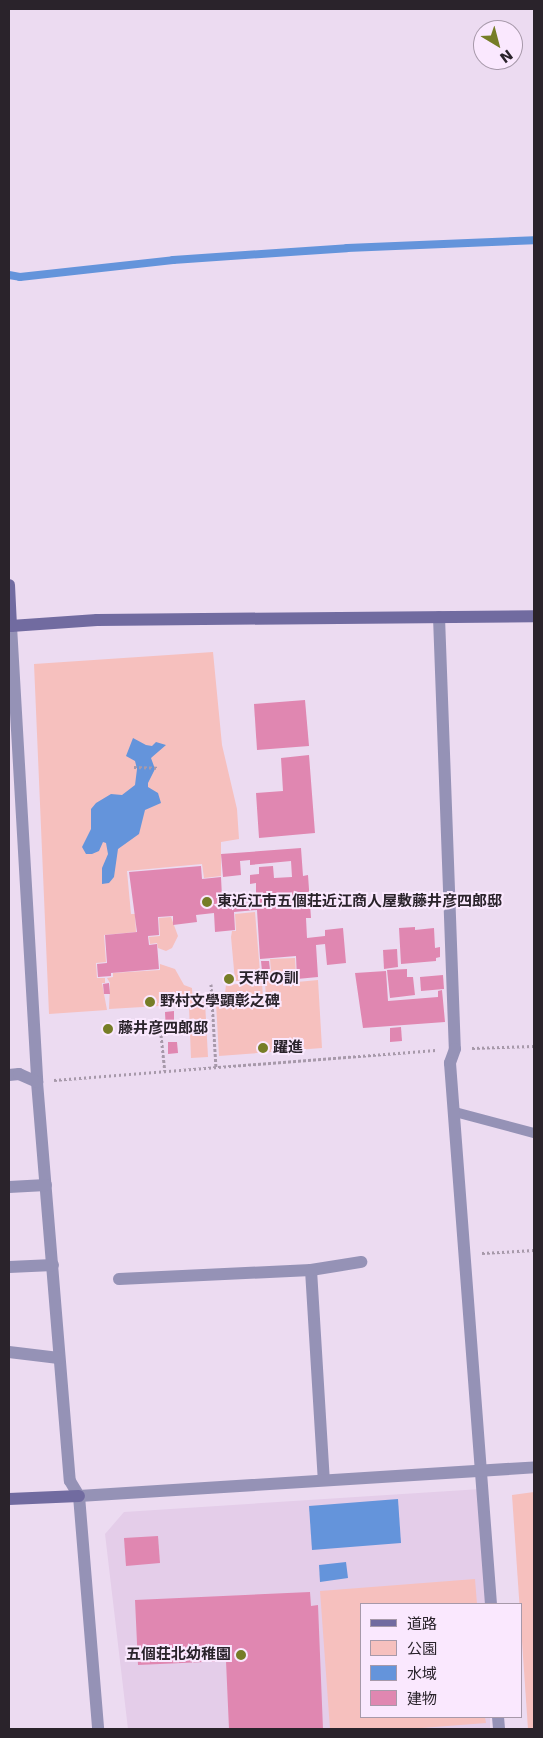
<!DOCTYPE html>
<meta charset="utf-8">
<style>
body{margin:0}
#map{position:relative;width:543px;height:1738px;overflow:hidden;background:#ecdbf1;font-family:"DejaVu Sans","Noto Sans JP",sans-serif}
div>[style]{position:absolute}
.built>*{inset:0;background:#e4cde9}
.green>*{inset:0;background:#f6c0be}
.water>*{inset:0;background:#6494db}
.stream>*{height:8px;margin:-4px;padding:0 4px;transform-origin:4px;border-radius:4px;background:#6494db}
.building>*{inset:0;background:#e087b1}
.path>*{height:3px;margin-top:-1.5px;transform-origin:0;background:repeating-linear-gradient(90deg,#a799aa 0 2.5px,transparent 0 5px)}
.lane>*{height:10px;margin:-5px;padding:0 5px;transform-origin:5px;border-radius:5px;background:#9592b6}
.street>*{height:12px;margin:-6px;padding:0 6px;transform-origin:6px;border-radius:6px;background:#9592b6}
.secondary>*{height:12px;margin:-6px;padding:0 6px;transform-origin:6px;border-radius:6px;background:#716ba0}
.dots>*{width:14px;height:14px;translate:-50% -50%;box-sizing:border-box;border:2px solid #fae8fe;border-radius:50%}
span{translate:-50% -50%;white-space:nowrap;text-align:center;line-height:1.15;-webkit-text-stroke:4px #fae8fe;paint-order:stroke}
.poi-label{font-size:15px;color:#2a232b;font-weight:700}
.left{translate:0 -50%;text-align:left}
.right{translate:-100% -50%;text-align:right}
.frame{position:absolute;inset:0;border:10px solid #2a232b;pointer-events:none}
.legend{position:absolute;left:360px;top:1603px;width:162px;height:115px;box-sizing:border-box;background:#fae8fe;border:1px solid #a799aa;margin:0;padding:6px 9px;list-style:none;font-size:15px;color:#2a232b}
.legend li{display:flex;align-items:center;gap:10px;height:25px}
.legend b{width:25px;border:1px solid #a799aa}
.north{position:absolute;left:473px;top:20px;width:50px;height:50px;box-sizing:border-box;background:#fae8fe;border:1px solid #a799aa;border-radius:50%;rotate:143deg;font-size:14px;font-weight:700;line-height:20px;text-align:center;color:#2a232b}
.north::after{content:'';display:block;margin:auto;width:18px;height:22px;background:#767d27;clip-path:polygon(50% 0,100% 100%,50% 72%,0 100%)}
</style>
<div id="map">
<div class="built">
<i style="clip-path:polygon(481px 1489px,485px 1604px,362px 1604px,362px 1717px,490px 1717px,490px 1729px,128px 1729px,105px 1534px,124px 1512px)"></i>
</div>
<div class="green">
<i style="clip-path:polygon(213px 652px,222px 745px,237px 809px,239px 839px,221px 842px,221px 876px,204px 878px,202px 864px,127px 871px,131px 914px,135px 914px,136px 932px,104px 935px,106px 962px,96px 963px,97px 978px,105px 978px,105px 983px,102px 983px,107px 1010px,49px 1014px,34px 664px)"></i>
<i style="clip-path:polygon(255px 912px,260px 972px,271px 971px,270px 959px,295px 958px,296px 977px,235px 981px,231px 937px,232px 931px,236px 931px,235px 914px)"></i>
<i style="clip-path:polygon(171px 917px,178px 936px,172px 948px,166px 951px,158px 948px,157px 943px,150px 944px,149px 937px,160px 936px,159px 918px)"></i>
<i style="clip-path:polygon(160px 964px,175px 969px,184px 985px,192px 988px,193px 1004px,109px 1009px,110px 983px,107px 978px,113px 977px,113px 973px,160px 970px)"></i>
<i style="clip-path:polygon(296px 979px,297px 982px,318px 980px,322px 1048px,219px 1056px,216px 1003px,266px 1000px,265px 981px)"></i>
<i style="clip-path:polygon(262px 982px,263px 998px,224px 1002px,226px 985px)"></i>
<i style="clip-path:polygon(205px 1002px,208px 1057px,191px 1058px,189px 1007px)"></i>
<i style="clip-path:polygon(534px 1492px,534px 1729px,528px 1729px,512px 1495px)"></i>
<i style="clip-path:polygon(475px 1579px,477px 1604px,362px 1604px,362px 1717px,485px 1717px,486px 1723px,409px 1729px,330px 1729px,320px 1591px)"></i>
</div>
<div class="water">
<i style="clip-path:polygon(133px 738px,146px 745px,152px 746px,156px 742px,166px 745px,151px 758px,155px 769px,148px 783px,148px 787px,158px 793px,161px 803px,145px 810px,139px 834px,118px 849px,114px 877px,109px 883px,102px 884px,102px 868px,108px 854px,106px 843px,103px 842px,99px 851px,92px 854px,86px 854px,82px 847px,91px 829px,91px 809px,96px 803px,111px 794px,122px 795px,135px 785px,137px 769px,135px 761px,126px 756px)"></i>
<i style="clip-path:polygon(398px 1499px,401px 1543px,312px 1550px,309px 1506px)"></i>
<i style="clip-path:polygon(346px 1562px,348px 1578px,320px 1582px,319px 1565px)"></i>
</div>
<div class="stream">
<i style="left:9px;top:275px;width:11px;rotate:10deg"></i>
<i style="left:20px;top:277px;width:154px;rotate:-6.3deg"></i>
<i style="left:173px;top:260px;width:174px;rotate:-3.9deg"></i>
<i style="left:347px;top:248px;width:187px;rotate:-2.4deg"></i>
</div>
<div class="building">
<i style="clip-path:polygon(305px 700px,309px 746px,257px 750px,254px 704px)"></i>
<i style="clip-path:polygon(309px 755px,315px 833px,259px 838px,256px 793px,283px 791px,281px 758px)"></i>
<i style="clip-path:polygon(301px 848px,303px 876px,308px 875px,311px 918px,306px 918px,307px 938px,325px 936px,325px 930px,343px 928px,346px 963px,327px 965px,325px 944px,316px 945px,318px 977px,297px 979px,296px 956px,260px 959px,257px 910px,234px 912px,235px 930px,215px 932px,214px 913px,196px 915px,197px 922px,173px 925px,173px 916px,158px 917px,159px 935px,148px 936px,149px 945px,157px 944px,159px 969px,111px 973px,111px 976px,98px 977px,97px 964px,107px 963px,105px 935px,137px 932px,129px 872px,201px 866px,202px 879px,221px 877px,222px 897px,233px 896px,233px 904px,256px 902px,256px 883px,250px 884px,250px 875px,259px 874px,259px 867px,273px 866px,274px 878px,292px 877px,291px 861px,250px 865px,250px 860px,240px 861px,241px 875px,223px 877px,221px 854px)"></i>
<i style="clip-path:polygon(415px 927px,415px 930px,434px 928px,435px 948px,440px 947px,440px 957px,436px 958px,436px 961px,401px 964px,399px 928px)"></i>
<i style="clip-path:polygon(397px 949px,398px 967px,384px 969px,383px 950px)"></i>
<i style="clip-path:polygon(261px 961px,269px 961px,270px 970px,262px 971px)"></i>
<i style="clip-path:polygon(407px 969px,407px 977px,413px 977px,415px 995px,390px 998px,387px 970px)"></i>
<i style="clip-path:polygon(386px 971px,388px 1001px,438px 997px,438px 991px,442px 990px,445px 1022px,363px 1028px,355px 973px)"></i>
<i style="clip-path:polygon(443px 975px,444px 989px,421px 991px,420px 977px)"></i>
<i style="clip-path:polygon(109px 983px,110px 994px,104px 994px,103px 984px)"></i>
<i style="clip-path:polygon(174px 1011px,174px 1033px,166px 1033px,165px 1012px)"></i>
<i style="clip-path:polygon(401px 1027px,402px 1041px,390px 1042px,390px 1028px)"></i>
<i style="clip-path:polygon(168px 1042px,177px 1042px,178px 1053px,168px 1054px)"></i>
<i style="clip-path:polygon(158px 1536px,160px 1563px,126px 1566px,124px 1538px)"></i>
<i style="clip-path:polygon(310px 1592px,311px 1606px,318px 1605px,323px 1729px,229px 1729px,226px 1661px,138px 1665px,135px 1600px)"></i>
</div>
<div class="path">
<i style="left:134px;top:767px;width:23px;rotate:2deg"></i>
<i style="left:211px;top:984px;width:83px;rotate:86.6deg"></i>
<i style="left:161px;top:1035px;width:36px;rotate:84deg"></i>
<i style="left:472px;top:1048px;width:62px;rotate:-1.8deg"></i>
<i style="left:54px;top:1080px;width:383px;rotate:-4.5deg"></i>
<i style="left:482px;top:1253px;width:52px;rotate:-3.3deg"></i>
</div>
<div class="lane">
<i style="left:455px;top:1112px;width:82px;rotate:14.9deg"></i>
</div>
<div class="street">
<i style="left:439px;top:617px;width:432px;rotate:87.9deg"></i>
<i style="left:455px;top:1049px;width:15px;rotate:110deg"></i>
<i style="left:450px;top:1063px;width:543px;rotate:85.67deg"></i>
<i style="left:11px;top:626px;width:457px;rotate:86.7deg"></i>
<i style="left:37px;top:1082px;width:400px;rotate:85.3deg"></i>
<i style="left:70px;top:1481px;width:17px;rotate:59deg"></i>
<i style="left:79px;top:1496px;width:234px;rotate:85.3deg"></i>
<i style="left:9px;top:1075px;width:10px;rotate:-6deg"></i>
<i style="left:19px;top:1074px;width:20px;rotate:24deg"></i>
<i style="left:9px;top:1187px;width:37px;rotate:-3deg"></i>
<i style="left:9px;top:1267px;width:44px;rotate:-2.6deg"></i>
<i style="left:311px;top:1270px;width:210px;rotate:86.5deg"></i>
<i style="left:119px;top:1279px;width:192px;rotate:-2.7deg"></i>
<i style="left:311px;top:1270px;width:51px;rotate:-9.1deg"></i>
<i style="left:9px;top:1352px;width:50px;rotate:6.8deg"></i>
<i style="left:79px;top:1496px;width:456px;rotate:-3.6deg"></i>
<i style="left:498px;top:1717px;width:12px;rotate:85deg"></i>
</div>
<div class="secondary">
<i style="left:9px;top:585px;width:41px;rotate:87.2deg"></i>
<i style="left:11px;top:626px;width:86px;rotate:-4deg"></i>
<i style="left:97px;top:620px;width:437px;rotate:-0.5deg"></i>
<i style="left:9px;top:1499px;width:70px;rotate:-2.5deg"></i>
</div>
<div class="dots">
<i style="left:207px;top:902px;background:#767d27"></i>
<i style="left:229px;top:979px;background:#767d27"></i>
<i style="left:150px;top:1002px;background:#767d27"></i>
<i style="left:108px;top:1029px;background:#767d27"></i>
<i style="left:263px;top:1048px;background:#767d27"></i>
<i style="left:241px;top:1655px;background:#767d27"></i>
</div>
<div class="poi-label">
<span class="left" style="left:217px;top:902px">東近江市五個荘近江商人屋敷藤井彦四郎邸</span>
<span class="left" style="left:239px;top:979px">天秤の訓</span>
<span class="left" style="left:160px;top:1002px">野村文學顕彰之碑</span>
<span class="left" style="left:118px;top:1029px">藤井彦四郎邸</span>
<span class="left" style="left:273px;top:1048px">躍進</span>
<span class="right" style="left:231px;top:1655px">五個荘北幼稚園</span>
</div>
<div class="frame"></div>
<ul class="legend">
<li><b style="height:6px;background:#716ba0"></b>道路</li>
<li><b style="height:14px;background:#f6c0be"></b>公園</li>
<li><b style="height:14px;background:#6494db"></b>水域</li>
<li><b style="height:14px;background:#e087b1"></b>建物</li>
</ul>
<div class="north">N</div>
</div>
